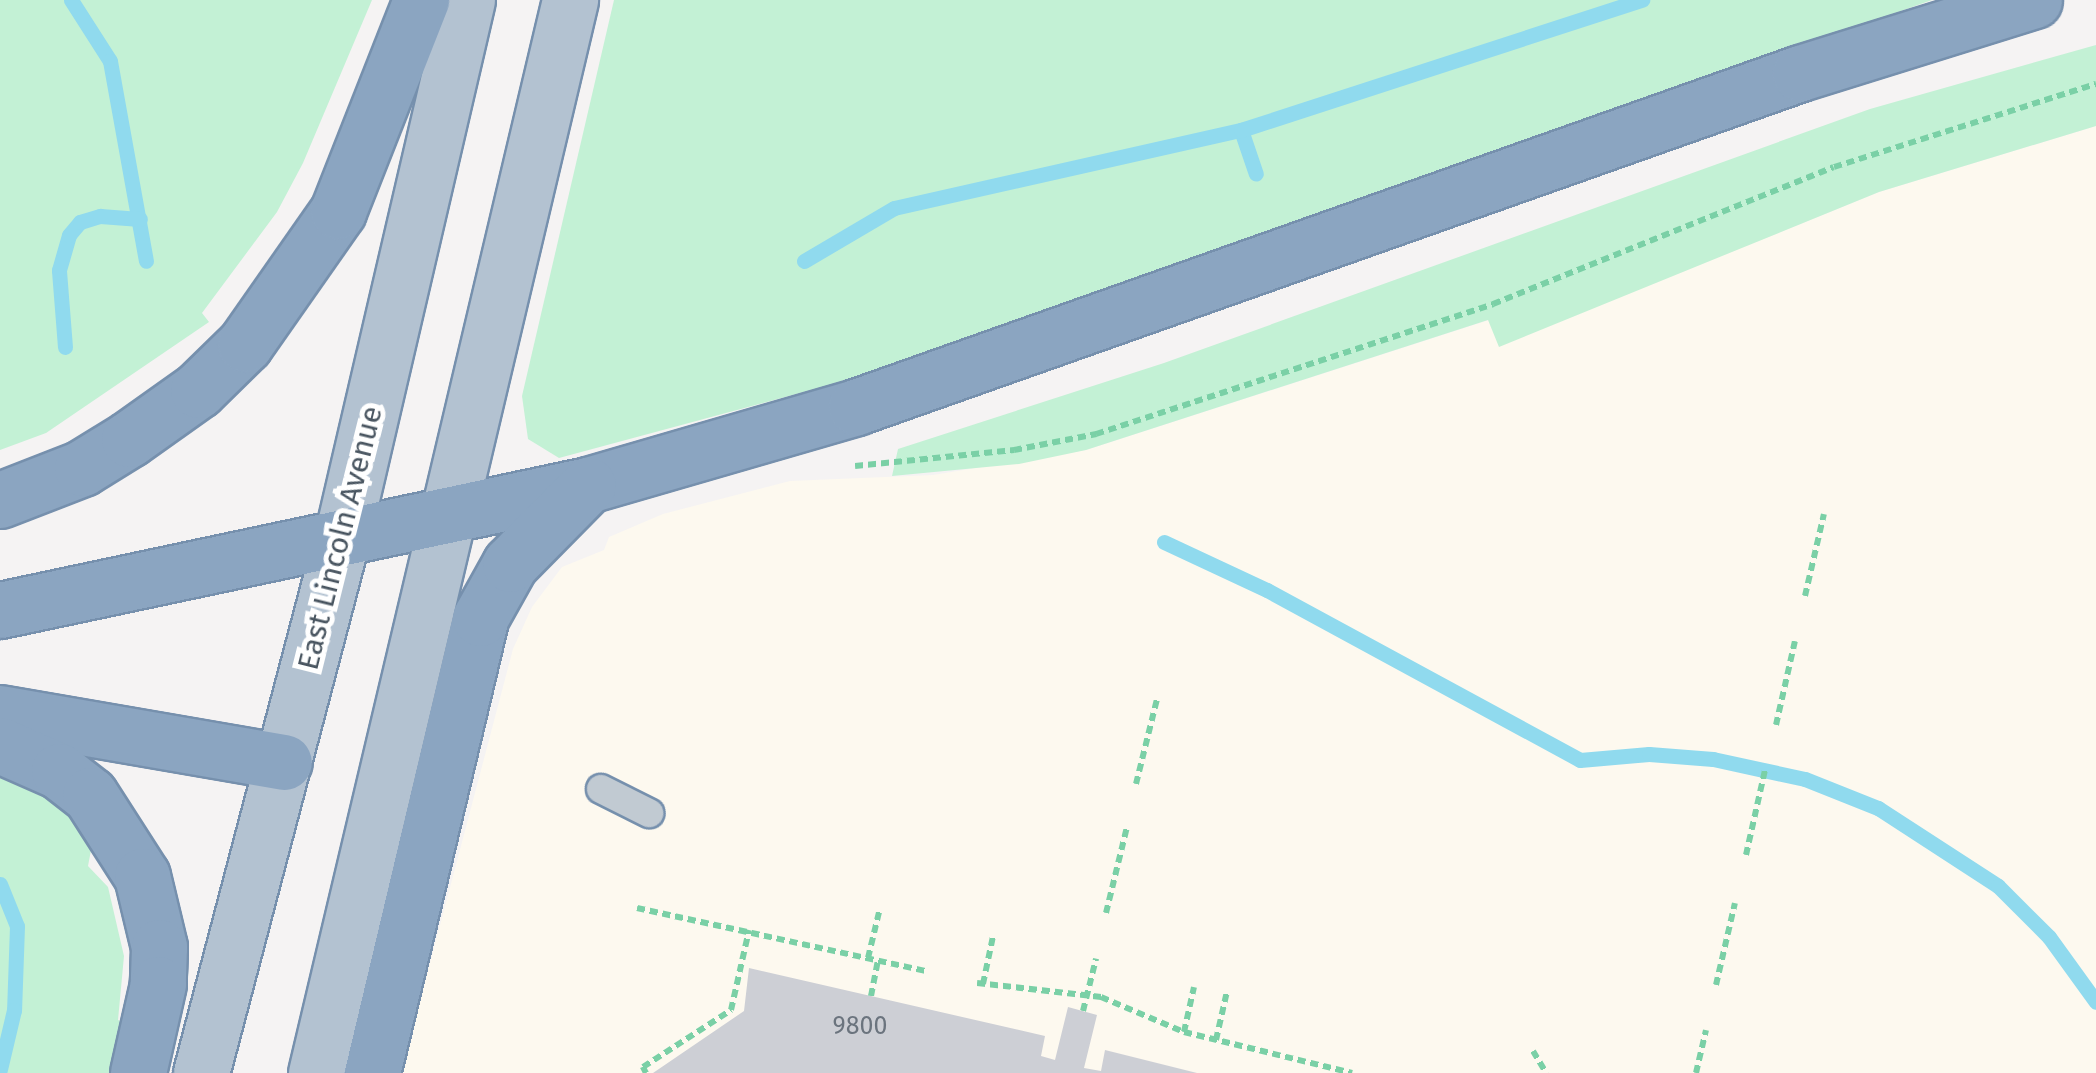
<!DOCTYPE html>
<style>
body{margin:0}
#map{position:relative;width:2096px;height:1073px;overflow:hidden;background:#f5f3f3;font-family:"Fira Sans",sans-serif}
div>[style]{position:absolute}
.commercial>*{inset:0;background:#fdf9ef}
.green>*{inset:0;background:#c3f1d5}
.stream>*{height:15px;margin:-7.5px;padding:0 7.5px;transform-origin:7.5px;border-radius:7.5px;background:#90daee}
.building>*{inset:0;background:#cdcfd5}
.path>*{height:6px;margin-top:-3px;transform-origin:0;background:repeating-linear-gradient(90deg,#7ad0a6 0 8px,transparent 0 13px)}
.roads{filter:drop-shadow(2px 0 #7690ad) drop-shadow(-2px 0 #7690ad) drop-shadow(0 2px #7690ad) drop-shadow(0 -2px #7690ad)}
.lane>*{height:28px;margin:-14px;padding:0 14px;transform-origin:14px;border-radius:14px;background:#c1cad2}
.primary>*{height:55px;margin:-27.5px;padding:0 27.5px;transform-origin:27.5px;border-radius:27.5px;background:#b3c2d1}
.highway>*{height:55px;margin:-27.5px;padding:0 27.5px;transform-origin:27.5px;border-radius:27.5px;background:#8ba5c1}
span{translate:-50% -50%;white-space:nowrap;text-align:center;line-height:1.15;-webkit-text-stroke:10px #fff;paint-order:stroke}
.number-label{font-size:25px;color:#6b747e}
.number-label span{-webkit-text-stroke-width:0}
.street-label{font-size:30px;color:#4a5661}
</style>
<div id="map">
<div class="commercial">
<i style="clip-path:polygon(2096px 126px,2096px 1073px,401px 1073px,513px 649px,532px 607px,562px 567px,604px 550px,609px 537px,663px 514px,790px 481px,933px 475px,1086px 450px,1489px 320px,1499px 346px,1879px 192px)"></i>
</div>
<div class="green">
<i style="clip-path:polygon(0 0,372px 0,303px 163px,277px 212px,202px 313px,209px 322px,46px 433px,0 450px)"></i>
<i style="clip-path:polygon(614px 0,1932px 0,1041px 316px,826px 386px,559px 458px,528px 439px,522px 396px)"></i>
<i style="clip-path:polygon(2096px 45px,2096px 126px,1879px 192px,1499px 347px,1488px 320px,1086px 450px,1019px 464px,892px 476px,898px 449px,1164px 363px,1870px 109px)"></i>
<i style="clip-path:polygon(0 762px,50px 790px,93px 840px,88px 866px,108px 887px,124px 956px,118px 1020px,128px 1024px,115px 1073px,0 1073px)"></i>
</div>
<div class="stream">
<i style="left:71px;top:0;width:72px;rotate:57.4deg"></i>
<i style="left:110px;top:61px;width:203px;rotate:79.8deg"></i>
<i style="left:1241px;top:130px;width:46px;rotate:71.2deg"></i>
<i style="left:804px;top:261px;width:104px;rotate:-30.5deg"></i>
<i style="left:894px;top:208px;width:356px;rotate:-12.7deg"></i>
<i style="left:1241px;top:130px;width:422px;rotate:-18deg"></i>
<i style="left:65px;top:347px;width:77px;rotate:-94.5deg"></i>
<i style="left:59px;top:270px;width:36px;rotate:-74deg"></i>
<i style="left:69px;top:235px;width:17px;rotate:-50deg"></i>
<i style="left:80px;top:222px;width:21px;rotate:-17deg"></i>
<i style="left:100px;top:216px;width:40px;rotate:4.3deg"></i>
<i style="left:1164px;top:542px;width:114px;rotate:25deg"></i>
<i style="left:1267px;top:590px;width:356px;rotate:28.5deg"></i>
<i style="left:1580px;top:760px;width:69px;rotate:-5deg"></i>
<i style="left:1649px;top:754px;width:64px;rotate:4.5deg"></i>
<i style="left:1713px;top:759px;width:94px;rotate:12.3deg"></i>
<i style="left:1805px;top:779px;width:79px;rotate:21.7deg"></i>
<i style="left:1878px;top:808px;width:143px;rotate:33deg"></i>
<i style="left:1998px;top:886px;width:72px;rotate:45deg"></i>
<i style="left:2049px;top:937px;width:80px;rotate:54.1deg"></i>
<i style="left:0;top:884px;width:45px;rotate:68deg"></i>
<i style="left:17px;top:926px;width:84px;rotate:92deg"></i>
<i style="left:14px;top:1010px;width:61px;rotate:103.3deg"></i>
</div>
<div class="building">
<i style="clip-path:polygon(749px 968px,1045px 1036px,1041px 1056px,1055px 1060px,1068px 1007px,1097px 1015px,1084px 1068px,1101px 1071px,1105px 1050px,1197px 1073px,653px 1073px,744px 1011px)"></i>
</div>
<div class="path">
<i style="left:855px;top:466px;width:160px;rotate:-5.7deg"></i>
<i style="left:1014px;top:450px;width:84px;rotate:-11deg"></i>
<i style="left:1096px;top:434px;width:418px;rotate:-18.1deg"></i>
<i style="left:1493px;top:304px;width:367px;rotate:-21.9deg"></i>
<i style="left:1834px;top:167px;width:275px;rotate:-17.6deg"></i>
<i style="left:1805px;top:596px;width:84px;rotate:-77deg"></i>
<i style="left:1776px;top:725px;width:86px;rotate:-77.3deg"></i>
<i style="left:1136px;top:784px;width:88px;rotate:-76.1deg"></i>
<i style="left:1746px;top:855px;width:87px;rotate:-77.4deg"></i>
<i style="left:637px;top:908px;width:296px;rotate:12.3deg"></i>
<i style="left:1106px;top:913px;width:89px;rotate:-76.3deg"></i>
<i style="left:868px;top:958px;width:51px;rotate:-76.5deg"></i>
<i style="left:977px;top:983px;width:125px;rotate:6.4deg"></i>
<i style="left:1101px;top:997px;width:90px;rotate:22.9deg"></i>
<i style="left:1184px;top:1032px;width:173px;rotate:13.7deg"></i>
<i style="left:983px;top:984px;width:49px;rotate:-78.2deg"></i>
<i style="left:1716px;top:985px;width:84px;rotate:-77deg"></i>
<i style="left:871px;top:996px;width:37px;rotate:-79deg"></i>
<i style="left:1083px;top:1011px;width:54px;rotate:-76deg"></i>
<i style="left:1184px;top:1032px;width:46px;rotate:-77.5deg"></i>
<i style="left:1216px;top:1040px;width:50px;rotate:-77.3deg"></i>
<i style="left:1533px;top:1051px;width:26px;rotate:59deg"></i>
<i style="left:646px;top:1073px;width:7px;rotate:-117deg"></i>
<i style="left:643px;top:1067px;width:105px;rotate:-32.9deg"></i>
<i style="left:731px;top:1010px;width:82px;rotate:-77.3deg"></i>
<i style="left:1696px;top:1073px;width:44px;rotate:-76.9deg"></i>
</div>
<div class="roads">
<div class="lane">
<i style="left:601px;top:789px;width:54px;rotate:26.6deg"></i>
</div>
<div class="primary">
<i style="left:201px;top:1073px;width:554px;rotate:-75.26deg"></i>
<i style="left:342px;top:537px;width:551px;rotate:-76.9deg"></i>
<i style="left:316px;top:1073px;width:1103px;rotate:-76.68deg"></i>
</div>
<div class="highway">
<i style="left:0;top:500px;width:88px;rotate:-21.3deg"></i>
<i style="left:82px;top:468px;width:55px;rotate:-31.7deg"></i>
<i style="left:129px;top:439px;width:85px;rotate:-35.4deg"></i>
<i style="left:198px;top:390px;width:66px;rotate:-44.4deg"></i>
<i style="left:245px;top:344px;width:162px;rotate:-55deg"></i>
<i style="left:338px;top:211px;width:227px;rotate:-68.5deg"></i>
<i style="left:0;top:610px;width:601px;rotate:-12deg"></i>
<i style="left:588px;top:485px;width:279px;rotate:-16.2deg"></i>
<i style="left:856px;top:407px;width:1001px;rotate:-19.48deg"></i>
<i style="left:1800px;top:73px;width:245px;rotate:-17.3deg"></i>
<i style="left:0;top:713px;width:288px;rotate:9.8deg"></i>
<i style="left:0;top:745px;width:64px;rotate:23.8deg"></i>
<i style="left:59px;top:771px;width:39px;rotate:38deg"></i>
<i style="left:90px;top:795px;width:96px;rotate:57.3deg"></i>
<i style="left:142px;top:876px;width:73px;rotate:76.5deg"></i>
<i style="left:159px;top:947px;width:37px;rotate:92deg"></i>
<i style="left:158px;top:984px;width:91px;rotate:102.7deg"></i>
<i style="left:372px;top:1073px;width:468px;rotate:-76.6deg"></i>
<i style="left:480px;top:618px;width:62px;rotate:-60.9deg"></i>
<i style="left:510px;top:564px;width:111px;rotate:-45.4deg"></i>
</div>
</div>
<div class="number-label">
<span style="left:860px;top:1026px">9800</span>
</div>
<div class="street-label">
<span style="left:340px;top:538px;rotate:-76deg">East Lincoln Avenue</span>
</div>
</div>
